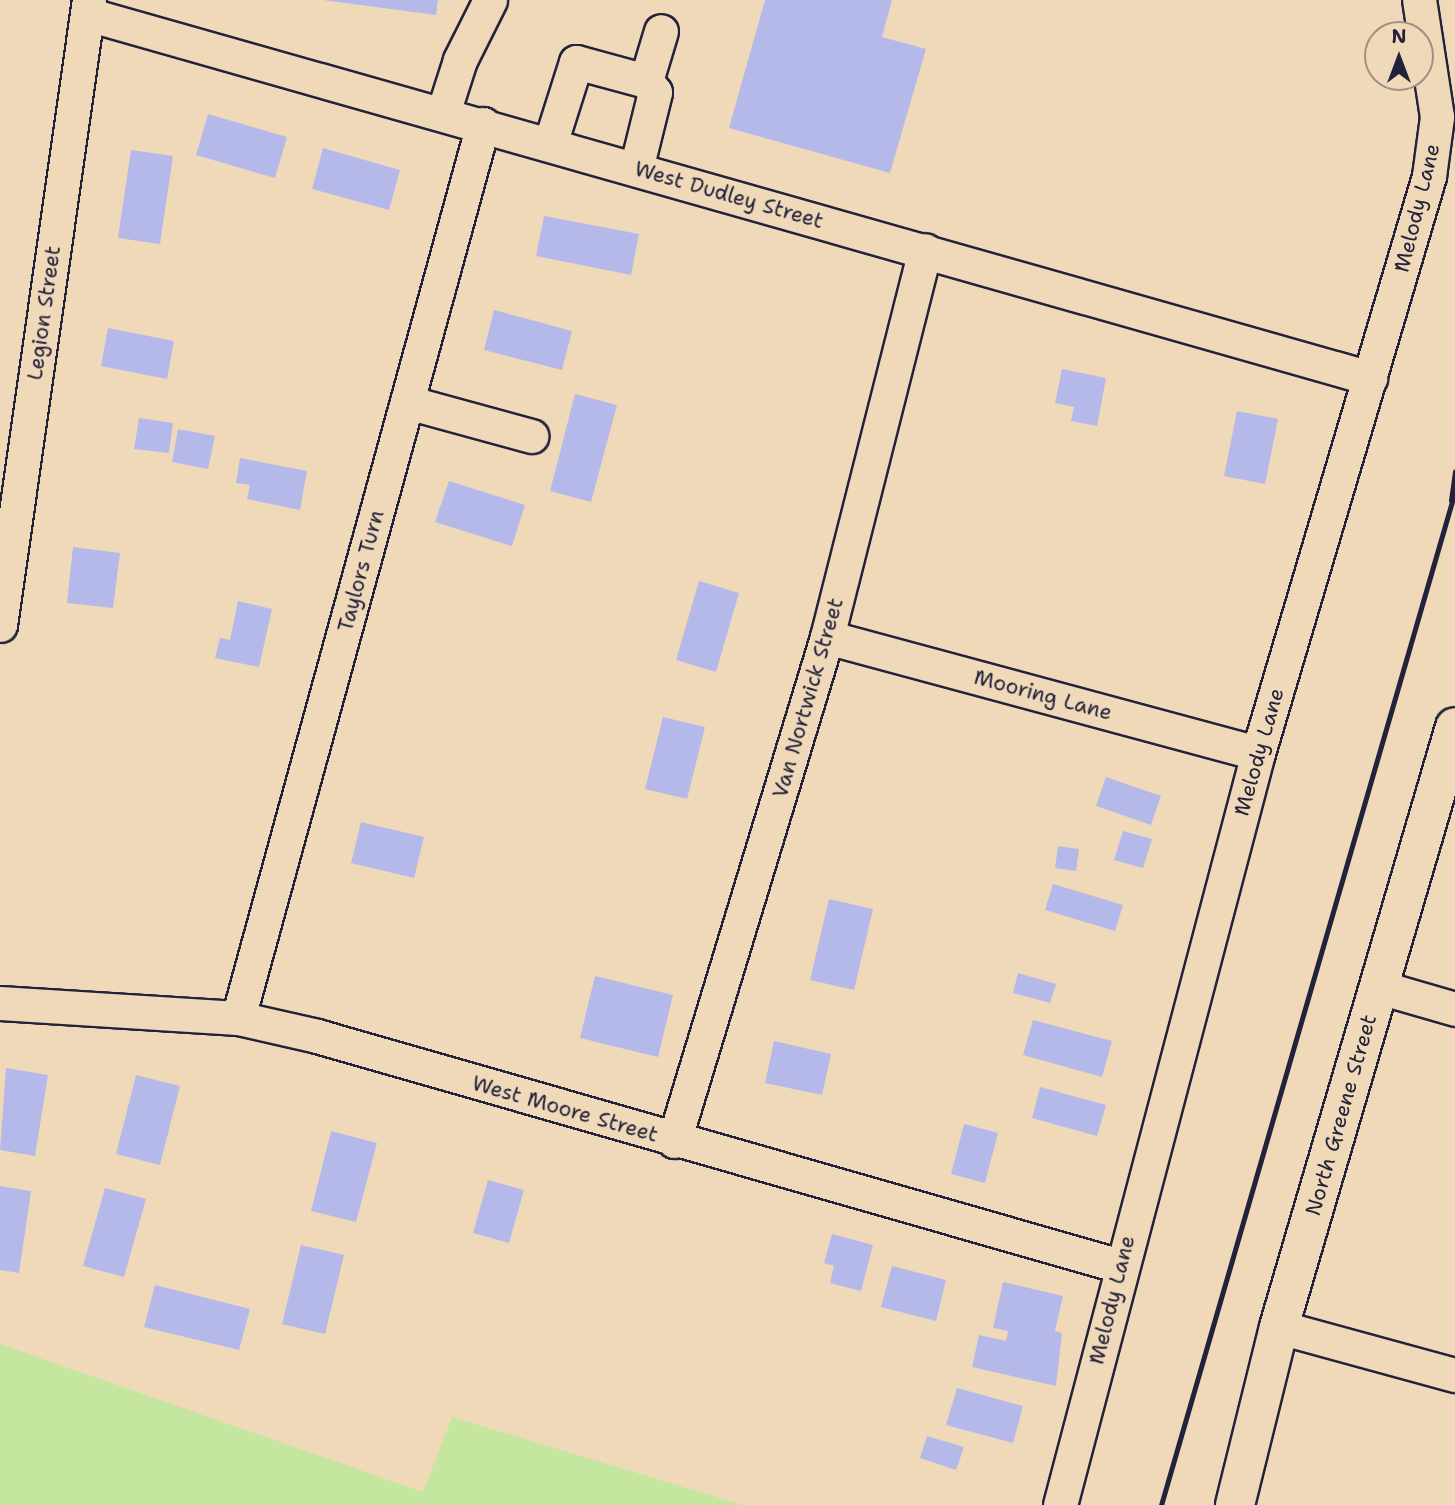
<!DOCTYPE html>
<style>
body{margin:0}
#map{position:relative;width:1455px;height:1505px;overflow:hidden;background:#f0d9b9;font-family:"Shantell Sans",sans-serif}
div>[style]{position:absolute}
.green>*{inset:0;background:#c5e69f}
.building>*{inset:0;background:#b5b9ea}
.roads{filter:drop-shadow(2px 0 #22223b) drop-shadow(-2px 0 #22223b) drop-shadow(0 2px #22223b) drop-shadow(0 -2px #22223b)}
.minor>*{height:33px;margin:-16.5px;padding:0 16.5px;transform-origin:16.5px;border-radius:16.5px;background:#f0d9b9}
.major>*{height:38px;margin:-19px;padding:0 19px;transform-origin:19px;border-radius:19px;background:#f0d9b9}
.rail>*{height:5px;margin:-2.5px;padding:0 2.5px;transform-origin:2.5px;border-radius:2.5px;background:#22223b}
span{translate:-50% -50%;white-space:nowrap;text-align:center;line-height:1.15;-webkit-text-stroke:6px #f0d9b9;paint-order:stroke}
.street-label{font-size:21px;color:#22223b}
.north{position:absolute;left:1364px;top:21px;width:70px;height:70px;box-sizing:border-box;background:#f0d9b9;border:2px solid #9e9087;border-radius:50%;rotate:0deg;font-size:19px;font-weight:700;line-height:28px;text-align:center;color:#22223b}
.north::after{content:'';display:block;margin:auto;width:24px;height:32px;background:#22223b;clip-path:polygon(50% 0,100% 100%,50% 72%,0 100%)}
</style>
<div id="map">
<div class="green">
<i style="clip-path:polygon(0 1344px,423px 1492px,452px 1417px,743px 1505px,0 1505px)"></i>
</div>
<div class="building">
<i style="clip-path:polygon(323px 0,438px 0,436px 15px)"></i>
<i style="clip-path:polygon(765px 0,892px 0,882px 37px,926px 49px,890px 173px,729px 128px)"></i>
<i style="clip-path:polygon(208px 114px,287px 137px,275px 178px,196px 155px)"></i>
<i style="clip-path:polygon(323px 148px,400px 170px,389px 210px,312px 189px)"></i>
<i style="clip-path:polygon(131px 150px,173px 156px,160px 244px,118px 238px)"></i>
<i style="clip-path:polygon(544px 216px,639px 234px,631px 275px,536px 256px)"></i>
<i style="clip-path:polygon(494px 310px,572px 331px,562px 370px,484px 350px)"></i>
<i style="clip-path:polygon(108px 328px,174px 341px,167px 379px,101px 366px)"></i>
<i style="clip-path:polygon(1062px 369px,1106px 378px,1097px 426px,1071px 421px,1074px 407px,1055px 403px)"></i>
<i style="clip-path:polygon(575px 394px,617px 405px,591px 502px,550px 491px)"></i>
<i style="clip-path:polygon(1237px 411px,1278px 419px,1265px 484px,1224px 476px)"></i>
<i style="clip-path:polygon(139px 418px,173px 423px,169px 453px,134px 449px)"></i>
<i style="clip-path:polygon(178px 429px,215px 436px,208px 469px,172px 462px)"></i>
<i style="clip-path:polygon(240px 458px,307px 471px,300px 510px,247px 499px,250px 485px,236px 483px)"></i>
<i style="clip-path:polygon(449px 481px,525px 505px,512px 546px,435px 522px)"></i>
<i style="clip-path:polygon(73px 547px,120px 553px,113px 608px,67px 603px)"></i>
<i style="clip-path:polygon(699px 581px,739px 593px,716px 672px,676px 660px)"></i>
<i style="clip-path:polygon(238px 601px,272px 609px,259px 667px,215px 658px,220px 638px,230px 640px)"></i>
<i style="clip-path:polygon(663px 717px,705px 727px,687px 799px,645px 789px)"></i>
<i style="clip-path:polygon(1106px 777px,1161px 796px,1151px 825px,1096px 806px)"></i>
<i style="clip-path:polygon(361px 822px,424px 837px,414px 878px,351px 863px)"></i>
<i style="clip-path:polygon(1123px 831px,1152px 839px,1143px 868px,1114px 860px)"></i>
<i style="clip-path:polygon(1058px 846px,1079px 849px,1076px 871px,1055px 868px)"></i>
<i style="clip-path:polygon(1053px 884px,1123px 905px,1115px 931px,1045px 910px)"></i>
<i style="clip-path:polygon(829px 899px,873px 909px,854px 990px,810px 980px)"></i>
<i style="clip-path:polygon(1018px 973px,1056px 984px,1050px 1003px,1013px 993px)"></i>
<i style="clip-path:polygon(595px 976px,673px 995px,658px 1057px,580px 1038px)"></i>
<i style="clip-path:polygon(1033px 1020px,1112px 1041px,1102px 1077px,1023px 1055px)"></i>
<i style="clip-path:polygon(774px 1041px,831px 1054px,822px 1095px,765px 1083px)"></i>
<i style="clip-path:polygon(6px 1068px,48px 1075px,35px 1156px,0 1150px)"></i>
<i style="clip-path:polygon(136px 1075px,180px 1086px,160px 1165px,116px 1154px)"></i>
<i style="clip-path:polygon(1040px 1087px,1106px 1105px,1097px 1136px,1032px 1118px)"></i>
<i style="clip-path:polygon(964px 1124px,998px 1133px,985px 1183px,951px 1174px)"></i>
<i style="clip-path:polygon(331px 1131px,377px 1143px,356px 1222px,311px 1211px)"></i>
<i style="clip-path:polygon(488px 1180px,524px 1190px,509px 1243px,473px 1233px)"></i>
<i style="clip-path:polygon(0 1186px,31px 1191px,19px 1273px,0 1270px)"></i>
<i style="clip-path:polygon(105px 1188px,146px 1199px,124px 1277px,83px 1266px)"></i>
<i style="clip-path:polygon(832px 1234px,873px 1245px,861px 1291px,830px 1283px,834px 1266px,824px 1263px)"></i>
<i style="clip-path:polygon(301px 1245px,344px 1255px,325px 1334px,282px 1324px)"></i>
<i style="clip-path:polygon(892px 1266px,946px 1280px,936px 1321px,881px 1307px)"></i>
<i style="clip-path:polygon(1003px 1282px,1063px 1296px,1055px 1331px,1062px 1333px,1056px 1386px,972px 1367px,979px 1335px,1006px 1341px,1008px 1331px,993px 1328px)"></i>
<i style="clip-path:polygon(155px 1285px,250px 1309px,239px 1350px,144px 1327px)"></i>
<i style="clip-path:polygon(957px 1388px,1023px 1406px,1013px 1443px,946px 1425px)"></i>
<i style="clip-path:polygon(927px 1436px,964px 1447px,956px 1470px,920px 1458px)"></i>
</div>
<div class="roads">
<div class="minor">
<i style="left:87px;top:14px;width:1334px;rotate:15.84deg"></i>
<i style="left:443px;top:113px;width:56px;rotate:-72.2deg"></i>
<i style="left:460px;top:60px;width:67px;rotate:-63.4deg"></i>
<i style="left:550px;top:144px;width:86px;rotate:-72.4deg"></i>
<i style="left:576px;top:62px;width:73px;rotate:15.2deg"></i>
<i style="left:646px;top:81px;width:52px;rotate:-73.3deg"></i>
<i style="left:636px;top:169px;width:79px;rotate:-76.1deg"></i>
<i style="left:655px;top:92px;width:14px;rotate:-129deg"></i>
<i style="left:407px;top:402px;width:129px;rotate:15.3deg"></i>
<i style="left:0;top:625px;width:631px;rotate:-81.9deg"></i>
<i style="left:827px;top:637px;width:446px;rotate:15.1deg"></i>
<i style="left:1379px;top:987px;width:79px;rotate:16.1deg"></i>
<i style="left:0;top:1003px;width:238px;rotate:3.6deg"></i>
<i style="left:238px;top:1018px;width:81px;rotate:12.8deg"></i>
<i style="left:317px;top:1036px;width:835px;rotate:15.98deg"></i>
<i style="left:238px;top:1018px;width:927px;rotate:-74.67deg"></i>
<i style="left:674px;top:1141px;width:527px;rotate:-73.11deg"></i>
<i style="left:827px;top:637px;width:399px;rotate:-75.8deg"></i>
<i style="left:1279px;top:1327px;width:182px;rotate:15.3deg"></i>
<i style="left:1060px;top:1505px;width:778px;rotate:-75.25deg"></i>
<i style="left:1258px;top:753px;width:602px;rotate:-73.49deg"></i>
<i style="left:1429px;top:176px;width:60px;rotate:-82.3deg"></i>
<i style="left:1437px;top:117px;width:118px;rotate:-98.7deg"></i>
</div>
<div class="major">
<i style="left:1235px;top:1505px;width:183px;rotate:-76.1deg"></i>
<i style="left:1279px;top:1327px;width:625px;rotate:-73.65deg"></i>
</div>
</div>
<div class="rail">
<i style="left:1451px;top:500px;width:29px;rotate:-82deg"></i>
<i style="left:1161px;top:1505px;width:1056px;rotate:-73.83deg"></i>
</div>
<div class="street-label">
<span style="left:729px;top:195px;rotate:16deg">West Dudley Street</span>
<span style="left:1417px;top:208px;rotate:-76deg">Melody Lane</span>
<span style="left:44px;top:313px;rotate:-82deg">Legion Street</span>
<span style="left:361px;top:571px;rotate:-75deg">Taylors Turn</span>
<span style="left:1043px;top:695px;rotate:15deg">Mooring Lane</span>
<span style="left:808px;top:698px;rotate:-74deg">Van Nortwick Street</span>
<span style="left:1259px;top:752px;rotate:-74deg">Melody Lane</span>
<span style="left:565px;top:1109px;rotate:16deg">West Moore Street</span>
<span style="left:1341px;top:1115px;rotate:-74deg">North Greene Street</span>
<span style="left:1112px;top:1300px;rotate:-76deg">Melody Lane</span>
</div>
<div class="north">N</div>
</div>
